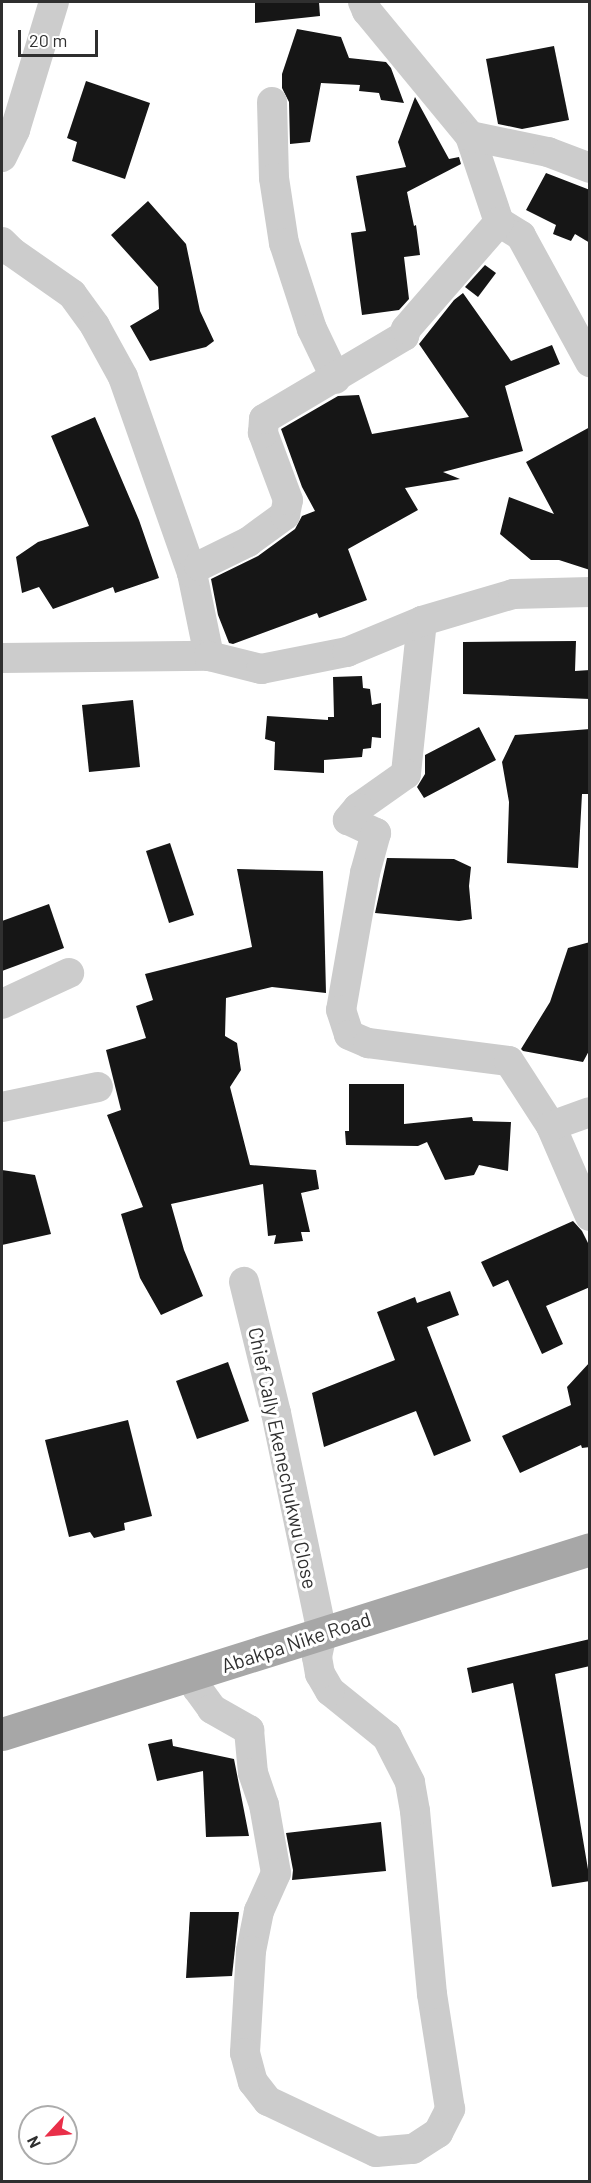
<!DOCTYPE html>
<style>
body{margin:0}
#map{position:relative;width:591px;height:2183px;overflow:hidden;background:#fff;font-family:Barlow,sans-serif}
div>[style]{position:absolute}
.building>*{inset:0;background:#161616}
.minor>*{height:30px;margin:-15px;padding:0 15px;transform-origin:15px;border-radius:15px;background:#ccc}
.primary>*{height:33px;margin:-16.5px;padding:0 16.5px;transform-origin:16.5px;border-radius:16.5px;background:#a7a7a7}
span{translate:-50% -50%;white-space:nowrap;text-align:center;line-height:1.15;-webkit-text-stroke:6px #fff;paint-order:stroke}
.street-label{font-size:20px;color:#2f2f2f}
.frame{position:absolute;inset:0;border:3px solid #2f2f2f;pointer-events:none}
.north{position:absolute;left:18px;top:2105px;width:60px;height:60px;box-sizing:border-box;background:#fff;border:2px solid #acacac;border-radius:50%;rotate:244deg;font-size:16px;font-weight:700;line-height:24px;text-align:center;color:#2f2f2f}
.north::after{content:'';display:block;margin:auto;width:21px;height:27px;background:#e92f49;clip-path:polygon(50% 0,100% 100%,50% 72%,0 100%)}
.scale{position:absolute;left:18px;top:30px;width:80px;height:27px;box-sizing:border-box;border:3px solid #2f2f2f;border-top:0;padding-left:8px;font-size:18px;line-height:21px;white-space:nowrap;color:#2f2f2f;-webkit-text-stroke:4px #fff;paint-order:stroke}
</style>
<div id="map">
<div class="building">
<i style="clip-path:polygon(255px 2px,319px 2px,320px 16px,255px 23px)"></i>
<i style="clip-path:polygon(297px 29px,341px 37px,349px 58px,386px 62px,391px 68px,404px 103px,381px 100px,379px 93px,359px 91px,360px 85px,321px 83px,310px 142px,290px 144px,289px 102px,282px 88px,282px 74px)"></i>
<i style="clip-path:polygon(554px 46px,569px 120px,522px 129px,498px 124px,486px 59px)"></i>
<i style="clip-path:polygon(86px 81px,150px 103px,125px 179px,72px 161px,77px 142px,67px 138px)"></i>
<i style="clip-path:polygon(415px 97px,449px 159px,459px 157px,461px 164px,407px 192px,414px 226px,416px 225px,420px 255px,404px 257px,409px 299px,399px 310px,362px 315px,351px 233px,366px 231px,356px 176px,406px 167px,398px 142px)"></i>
<i style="clip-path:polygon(546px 173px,590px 190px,590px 243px,575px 234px,571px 241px,553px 234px,556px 225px,526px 210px)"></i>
<i style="clip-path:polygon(148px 201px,186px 244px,200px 311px,214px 341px,206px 347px,150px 361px,130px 326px,159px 309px,158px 287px,111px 235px)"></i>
<i style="clip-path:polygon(485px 265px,496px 273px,478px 297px,465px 287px)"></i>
<i style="clip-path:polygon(463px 293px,511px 361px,552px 345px,560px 364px,505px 386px,523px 451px,443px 472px,460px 479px,405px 488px,418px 510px,348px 549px,367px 600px,319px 618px,317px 613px,233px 644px,229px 643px,218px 615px,211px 579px,258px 556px,295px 529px,302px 516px,315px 511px,302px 487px,281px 429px,338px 396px,359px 395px,372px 434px,469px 417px,419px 344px,454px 300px)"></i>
<i style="clip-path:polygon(95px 417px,139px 520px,159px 578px,115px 593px,113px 587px,53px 609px,39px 587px,22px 593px,16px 557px,38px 542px,89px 526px,51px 436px)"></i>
<i style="clip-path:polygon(590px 427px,590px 570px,559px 560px,531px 560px,500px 534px,509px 497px,554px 514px,526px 462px)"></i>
<i style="clip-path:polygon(576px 641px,575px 671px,590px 670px,590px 699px,463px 694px,463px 642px)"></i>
<i style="clip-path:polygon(362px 676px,363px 688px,370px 689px,372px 705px,381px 703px,381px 738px,372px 737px,371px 748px,363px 749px,362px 757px,324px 760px,324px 773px,274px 770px,275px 742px,265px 739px,267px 716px,328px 720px,328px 717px,334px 717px,333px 677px)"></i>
<i style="clip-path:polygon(133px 700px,140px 767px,89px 772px,82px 705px)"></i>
<i style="clip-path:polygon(479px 727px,496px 760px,424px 798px,417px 787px,425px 774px,425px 755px)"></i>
<i style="clip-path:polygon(590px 729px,590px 794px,582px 794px,578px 868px,507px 863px,509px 802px,502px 762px,515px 735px)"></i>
<i style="clip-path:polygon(170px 843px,194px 915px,169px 923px,146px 851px)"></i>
<i style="clip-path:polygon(387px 858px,454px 859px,471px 867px,469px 886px,472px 919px,459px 921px,375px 913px)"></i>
<i style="clip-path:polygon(237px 869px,323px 871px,326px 993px,272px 987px,226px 998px,225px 1036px,237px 1043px,241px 1070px,230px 1087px,250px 1165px,316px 1170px,319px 1189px,301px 1193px,310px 1232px,301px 1232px,303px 1241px,274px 1244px,276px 1235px,268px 1236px,263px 1184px,171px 1204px,184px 1250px,203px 1296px,161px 1315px,140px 1278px,121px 1214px,143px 1207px,107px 1115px,121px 1110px,106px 1050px,146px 1038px,136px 1006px,153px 1000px,145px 974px,252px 947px)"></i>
<i style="clip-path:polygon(49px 904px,64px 948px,2px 971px,2px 921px)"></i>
<i style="clip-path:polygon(590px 942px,590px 1049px,583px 1062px,523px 1051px,521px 1049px,550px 1002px,568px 948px)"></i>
<i style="clip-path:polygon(349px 1084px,404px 1084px,404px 1124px,472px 1117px,473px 1121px,511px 1122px,508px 1171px,479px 1165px,474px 1175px,445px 1180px,427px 1142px,418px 1146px,346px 1145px,345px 1131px,349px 1131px)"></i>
<i style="clip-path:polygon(2px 1170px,35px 1175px,51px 1234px,2px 1245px)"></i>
<i style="clip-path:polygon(573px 1221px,582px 1231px,590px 1247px,590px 1287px,546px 1306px,563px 1344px,542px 1354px,508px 1280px,493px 1287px,481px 1262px)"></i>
<i style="clip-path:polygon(450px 1291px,459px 1315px,427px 1327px,471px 1441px,434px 1456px,416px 1411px,324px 1447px,312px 1393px,395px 1360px,377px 1312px,415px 1297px,417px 1303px)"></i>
<i style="clip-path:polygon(228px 1362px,249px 1421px,197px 1439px,176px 1381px)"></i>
<i style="clip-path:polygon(590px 1362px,590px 1447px,582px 1448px,581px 1445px,520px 1473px,502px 1436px,571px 1405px,567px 1387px)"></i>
<i style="clip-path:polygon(128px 1420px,152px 1516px,124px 1523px,125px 1530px,94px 1538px,90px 1532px,69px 1537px,45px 1440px)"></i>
<i style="clip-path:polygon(590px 1639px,590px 1666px,555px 1674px,590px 1881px,552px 1887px,513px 1683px,472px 1693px,467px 1668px)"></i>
<i style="clip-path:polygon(172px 1739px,173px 1746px,234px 1759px,249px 1836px,206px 1837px,203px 1771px,157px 1781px,148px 1744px)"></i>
<i style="clip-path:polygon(381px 1822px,386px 1871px,292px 1880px,293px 1870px,286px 1833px)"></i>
<i style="clip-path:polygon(190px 1912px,239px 1912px,232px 1976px,186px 1978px)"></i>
</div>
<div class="minor">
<i style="left:363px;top:2px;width:10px;rotate:66deg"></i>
<i style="left:367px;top:11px;width:162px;rotate:50.5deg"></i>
<i style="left:470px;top:136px;width:91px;rotate:71.4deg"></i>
<i style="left:499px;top:222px;width:26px;rotate:32deg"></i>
<i style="left:521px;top:236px;width:144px;rotate:61.3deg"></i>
<i style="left:272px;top:102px;width:76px;rotate:88.5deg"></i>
<i style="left:274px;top:178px;width:66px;rotate:81.3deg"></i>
<i style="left:284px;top:243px;width:90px;rotate:72deg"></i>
<i style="left:312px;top:329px;width:55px;rotate:64.4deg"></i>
<i style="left:470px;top:136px;width:80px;rotate:11.6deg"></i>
<i style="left:548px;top:152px;width:45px;rotate:20.9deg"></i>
<i style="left:2px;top:157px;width:30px;rotate:-64deg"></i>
<i style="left:15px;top:130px;width:134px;rotate:-73.1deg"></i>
<i style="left:2px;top:242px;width:14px;rotate:45deg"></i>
<i style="left:12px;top:252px;width:73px;rotate:35deg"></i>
<i style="left:72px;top:294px;width:39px;rotate:54deg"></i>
<i style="left:95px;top:326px;width:58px;rotate:61.2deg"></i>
<i style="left:123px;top:377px;width:208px;rotate:70.6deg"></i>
<i style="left:192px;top:573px;width:85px;rotate:78.4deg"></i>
<i style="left:192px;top:573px;width:10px;rotate:-45deg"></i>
<i style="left:199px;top:566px;width:55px;rotate:-26.1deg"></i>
<i style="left:248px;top:542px;width:46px;rotate:-36.1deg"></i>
<i style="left:285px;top:515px;width:15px;rotate:-79deg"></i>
<i style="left:288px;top:500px;width:72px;rotate:-110.5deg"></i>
<i style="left:263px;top:433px;width:14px;rotate:-86deg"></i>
<i style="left:264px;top:419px;width:163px;rotate:-30.7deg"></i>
<i style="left:404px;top:336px;width:7px;rotate:-74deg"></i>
<i style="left:406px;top:329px;width:142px;rotate:-49deg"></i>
<i style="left:422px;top:621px;width:154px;rotate:96deg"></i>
<i style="left:406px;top:774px;width:59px;rotate:144.7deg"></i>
<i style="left:358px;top:808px;width:16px;rotate:130deg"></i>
<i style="left:348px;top:820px;width:31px;rotate:25deg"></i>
<i style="left:376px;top:833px;width:41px;rotate:105.4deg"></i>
<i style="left:365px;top:873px;width:139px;rotate:99.9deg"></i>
<i style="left:341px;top:1010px;width:26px;rotate:72deg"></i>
<i style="left:349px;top:1035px;width:21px;rotate:23deg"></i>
<i style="left:368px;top:1043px;width:142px;rotate:7.3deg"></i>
<i style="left:509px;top:1061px;width:77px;rotate:57.1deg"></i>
<i style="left:551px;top:1126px;width:98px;rotate:66.6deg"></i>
<i style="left:2px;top:658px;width:207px;rotate:-0.6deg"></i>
<i style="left:209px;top:656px;width:54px;rotate:14deg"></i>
<i style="left:261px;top:669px;width:88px;rotate:-11.2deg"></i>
<i style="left:347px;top:652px;width:81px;rotate:-22.5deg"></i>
<i style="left:422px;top:621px;width:95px;rotate:-16.5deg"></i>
<i style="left:513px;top:594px;width:77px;rotate:-1.5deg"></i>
<i style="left:2px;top:1004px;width:74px;rotate:-24.8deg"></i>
<i style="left:2px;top:1107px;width:98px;rotate:-11.8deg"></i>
<i style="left:551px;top:1126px;width:41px;rotate:-19.7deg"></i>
<i style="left:193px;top:1674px;width:15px;rotate:74deg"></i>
<i style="left:197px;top:1688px;width:26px;rotate:54deg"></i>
<i style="left:212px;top:1709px;width:43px;rotate:29.6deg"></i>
<i style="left:249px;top:1730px;width:43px;rotate:84.7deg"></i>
<i style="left:253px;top:1773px;width:34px;rotate:71deg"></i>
<i style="left:264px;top:1805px;width:69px;rotate:80deg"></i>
<i style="left:276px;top:1873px;width:42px;rotate:114.1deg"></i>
<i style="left:259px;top:1911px;width:41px;rotate:101.3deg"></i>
<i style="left:251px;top:1951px;width:102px;rotate:93.4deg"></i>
<i style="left:245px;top:2053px;width:30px;rotate:75deg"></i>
<i style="left:253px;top:2082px;width:24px;rotate:52deg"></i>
<i style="left:268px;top:2101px;width:119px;rotate:25.3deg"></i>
<i style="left:376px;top:2152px;width:37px;rotate:-5deg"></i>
<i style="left:413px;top:2149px;width:30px;rotate:-33deg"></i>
<i style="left:438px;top:2133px;width:27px;rotate:-63deg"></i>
<i style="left:450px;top:2109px;width:116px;rotate:-98.9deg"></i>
<i style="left:432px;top:1994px;width:184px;rotate:-95.3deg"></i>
<i style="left:415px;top:1811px;width:29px;rotate:-100deg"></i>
<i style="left:410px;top:1782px;width:51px;rotate:-117.1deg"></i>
<i style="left:387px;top:1737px;width:73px;rotate:-141.1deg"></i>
<i style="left:330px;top:1691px;width:20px;rotate:-120deg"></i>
<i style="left:320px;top:1674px;width:17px;rotate:-100deg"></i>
<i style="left:317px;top:1657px;width:25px;rotate:-78deg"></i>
<i style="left:322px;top:1633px;width:225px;rotate:-101.8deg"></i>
<i style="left:276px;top:1413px;width:135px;rotate:-103.7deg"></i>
</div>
<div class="primary">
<i style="left:2px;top:1734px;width:616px;rotate:-17.46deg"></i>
</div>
<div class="street-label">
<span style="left:283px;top:1458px;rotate:78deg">Chief Cally Ekenechukwu Close</span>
<span style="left:296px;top:1642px;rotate:-18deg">Abakpa Nike Road</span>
</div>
<div class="frame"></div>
<div class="north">N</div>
<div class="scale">20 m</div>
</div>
